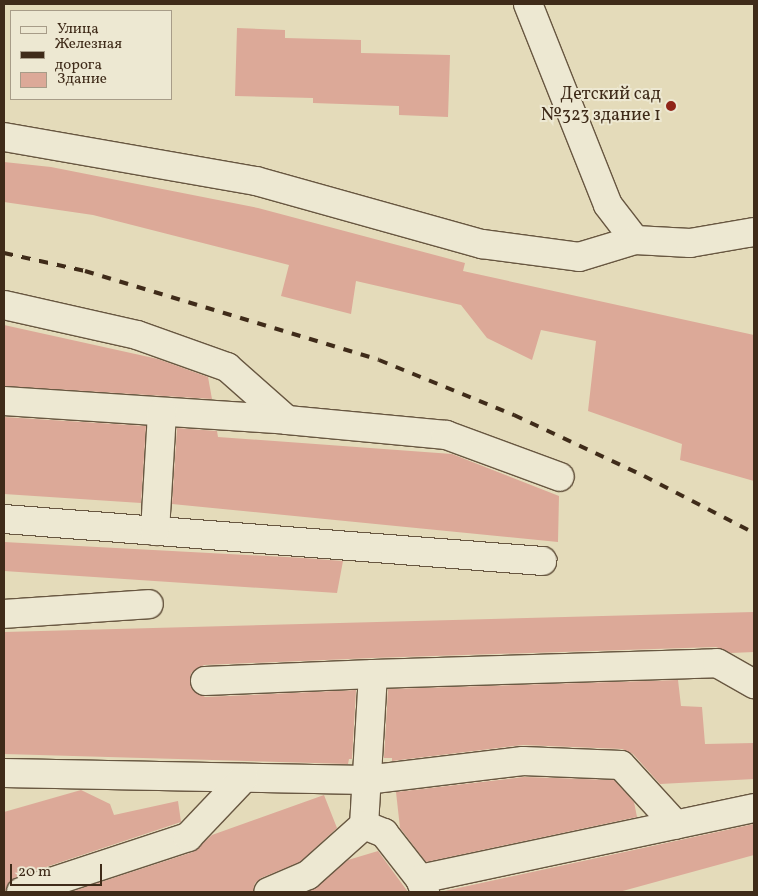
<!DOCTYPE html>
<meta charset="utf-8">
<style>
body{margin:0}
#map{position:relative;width:758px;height:896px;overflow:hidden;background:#e4dbba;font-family:Vollkorn,serif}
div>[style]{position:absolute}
.building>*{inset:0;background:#dca998}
.roads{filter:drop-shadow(1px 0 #685741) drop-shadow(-1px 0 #685741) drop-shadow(0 1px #685741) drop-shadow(0 -1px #685741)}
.minor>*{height:28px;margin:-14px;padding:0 14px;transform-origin:14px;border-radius:14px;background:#ede8d2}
.rail>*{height:4px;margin-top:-2px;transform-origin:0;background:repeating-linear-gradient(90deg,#3f2b19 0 9px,transparent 0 18px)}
.dots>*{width:14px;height:14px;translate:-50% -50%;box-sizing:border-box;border:2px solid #ede8d2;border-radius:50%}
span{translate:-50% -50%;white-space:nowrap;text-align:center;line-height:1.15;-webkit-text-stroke:4px #ede8d2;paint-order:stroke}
.poi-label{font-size:18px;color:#3f2b19}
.right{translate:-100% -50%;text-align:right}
.frame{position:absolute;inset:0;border:5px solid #3f2b19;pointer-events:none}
.legend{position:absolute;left:10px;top:10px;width:162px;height:90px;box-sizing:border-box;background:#ede8d2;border:1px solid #a79c88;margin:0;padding:6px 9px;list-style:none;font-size:15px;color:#3f2b19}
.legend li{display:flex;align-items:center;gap:10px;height:25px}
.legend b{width:25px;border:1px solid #a79c88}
.scale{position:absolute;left:10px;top:864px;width:92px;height:22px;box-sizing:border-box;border:2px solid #3f2b19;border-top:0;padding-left:6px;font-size:15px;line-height:18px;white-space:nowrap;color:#3f2b19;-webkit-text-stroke:4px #ede8d2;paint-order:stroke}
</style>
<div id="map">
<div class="building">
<i style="clip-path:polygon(237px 28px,285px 30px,285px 38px,361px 40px,361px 53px,450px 55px,448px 117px,399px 115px,399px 106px,313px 103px,313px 98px,235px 96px)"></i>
<i style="clip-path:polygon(4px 162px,51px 167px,258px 208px,465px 263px,463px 271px,754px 335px,754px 481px,680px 460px,682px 444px,588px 411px,596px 341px,541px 330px,532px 360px,487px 338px,461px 305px,356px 281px,351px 314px,281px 296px,289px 265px,93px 215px,4px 202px)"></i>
<i style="clip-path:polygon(4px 325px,158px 359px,208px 377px,212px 399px,4px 386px)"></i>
<i style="clip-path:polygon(4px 417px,146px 426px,141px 503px,4px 494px)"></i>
<i style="clip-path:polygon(177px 428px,217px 431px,218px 437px,452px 454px,559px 496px,558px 542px,172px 504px)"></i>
<i style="clip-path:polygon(4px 542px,304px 558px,343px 561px,337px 593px,4px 571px)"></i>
<i style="clip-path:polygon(754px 612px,754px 652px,731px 653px,716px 647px,372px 658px,204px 665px,191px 673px,192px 689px,205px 697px,356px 690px,352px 759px,349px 759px,348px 764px,4px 754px,4px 632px)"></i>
<i style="clip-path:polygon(678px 680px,681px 706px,702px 707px,705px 744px,754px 743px,754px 779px,660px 784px,633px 754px,622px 749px,523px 745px,392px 761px,392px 758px,384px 758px,388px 689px)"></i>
<i style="clip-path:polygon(524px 777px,614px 780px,634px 802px,637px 817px,426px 862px,400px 828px,396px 792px)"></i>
<i style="clip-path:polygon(81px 790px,110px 804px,114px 815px,178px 801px,181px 822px,16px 877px,4px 892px,4px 812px)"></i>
<i style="clip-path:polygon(324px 795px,337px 828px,300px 862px,261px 878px,255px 883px,253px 892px,70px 892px,193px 852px,212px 835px)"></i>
<i style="clip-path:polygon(754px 824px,754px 855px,619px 892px,440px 892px)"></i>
<i style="clip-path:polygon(378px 851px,408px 892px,307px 892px,348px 860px)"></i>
</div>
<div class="roads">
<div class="minor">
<i style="left:528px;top:4px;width:216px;rotate:68.3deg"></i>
<i style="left:608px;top:205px;width:44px;rotate:52.4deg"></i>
<i style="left:4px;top:137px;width:256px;rotate:9.9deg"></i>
<i style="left:256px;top:181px;width:235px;rotate:15.6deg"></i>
<i style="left:482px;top:244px;width:98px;rotate:7.6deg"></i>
<i style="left:579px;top:257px;width:59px;rotate:-16.9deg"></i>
<i style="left:635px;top:240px;width:55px;rotate:3.1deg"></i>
<i style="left:690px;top:243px;width:65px;rotate:-9.8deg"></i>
<i style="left:4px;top:305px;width:136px;rotate:12.7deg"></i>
<i style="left:137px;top:335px;width:96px;rotate:19.6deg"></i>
<i style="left:227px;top:367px;width:80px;rotate:41.5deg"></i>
<i style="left:287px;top:420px;width:160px;rotate:5.4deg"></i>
<i style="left:446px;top:435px;width:121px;rotate:20.2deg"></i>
<i style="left:4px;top:401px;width:284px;rotate:3.8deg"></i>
<i style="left:4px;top:519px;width:540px;rotate:4.46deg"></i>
<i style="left:155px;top:531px;width:119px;rotate:-86.6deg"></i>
<i style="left:4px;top:614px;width:145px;rotate:-3.9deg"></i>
<i style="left:373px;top:674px;width:344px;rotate:-1.8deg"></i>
<i style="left:717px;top:663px;width:43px;rotate:29.6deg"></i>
<i style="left:205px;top:681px;width:168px;rotate:-2.4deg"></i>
<i style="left:373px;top:674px;width:151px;rotate:93.4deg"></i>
<i style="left:364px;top:825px;width:75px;rotate:138.2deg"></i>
<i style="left:308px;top:875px;width:43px;rotate:157deg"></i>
<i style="left:4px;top:773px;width:362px;rotate:1.1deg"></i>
<i style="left:366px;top:780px;width:158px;rotate:-6.9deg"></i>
<i style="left:523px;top:761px;width:98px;rotate:2.3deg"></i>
<i style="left:621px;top:765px;width:81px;rotate:47.5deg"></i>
<i style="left:364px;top:825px;width:22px;rotate:22deg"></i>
<i style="left:384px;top:833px;width:58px;rotate:52deg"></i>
<i style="left:420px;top:879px;width:14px;rotate:69deg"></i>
<i style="left:420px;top:879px;width:341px;rotate:-12deg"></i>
<i style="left:21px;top:892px;width:176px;rotate:-18.2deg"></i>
<i style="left:188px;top:837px;width:81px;rotate:-46.5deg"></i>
</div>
</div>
<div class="rail">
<i style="left:4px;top:253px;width:83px;rotate:12.5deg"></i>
<i style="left:85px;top:271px;width:307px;rotate:16.8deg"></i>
<i style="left:379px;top:360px;width:146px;rotate:22.2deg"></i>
<i style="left:514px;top:415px;width:144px;rotate:25.1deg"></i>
<i style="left:644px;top:476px;width:124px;rotate:27.4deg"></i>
</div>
<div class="dots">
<i style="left:671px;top:106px;background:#8f2418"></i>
</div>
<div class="poi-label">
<span class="right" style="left:661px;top:106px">Детский сад<br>№323 здание 1</span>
</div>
<div class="frame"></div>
<ul class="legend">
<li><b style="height:6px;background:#ede8d2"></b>Улица</li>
<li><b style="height:6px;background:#3f2b19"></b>Железная дорога</li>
<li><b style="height:14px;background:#dca998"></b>Здание</li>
</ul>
<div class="scale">20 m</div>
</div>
